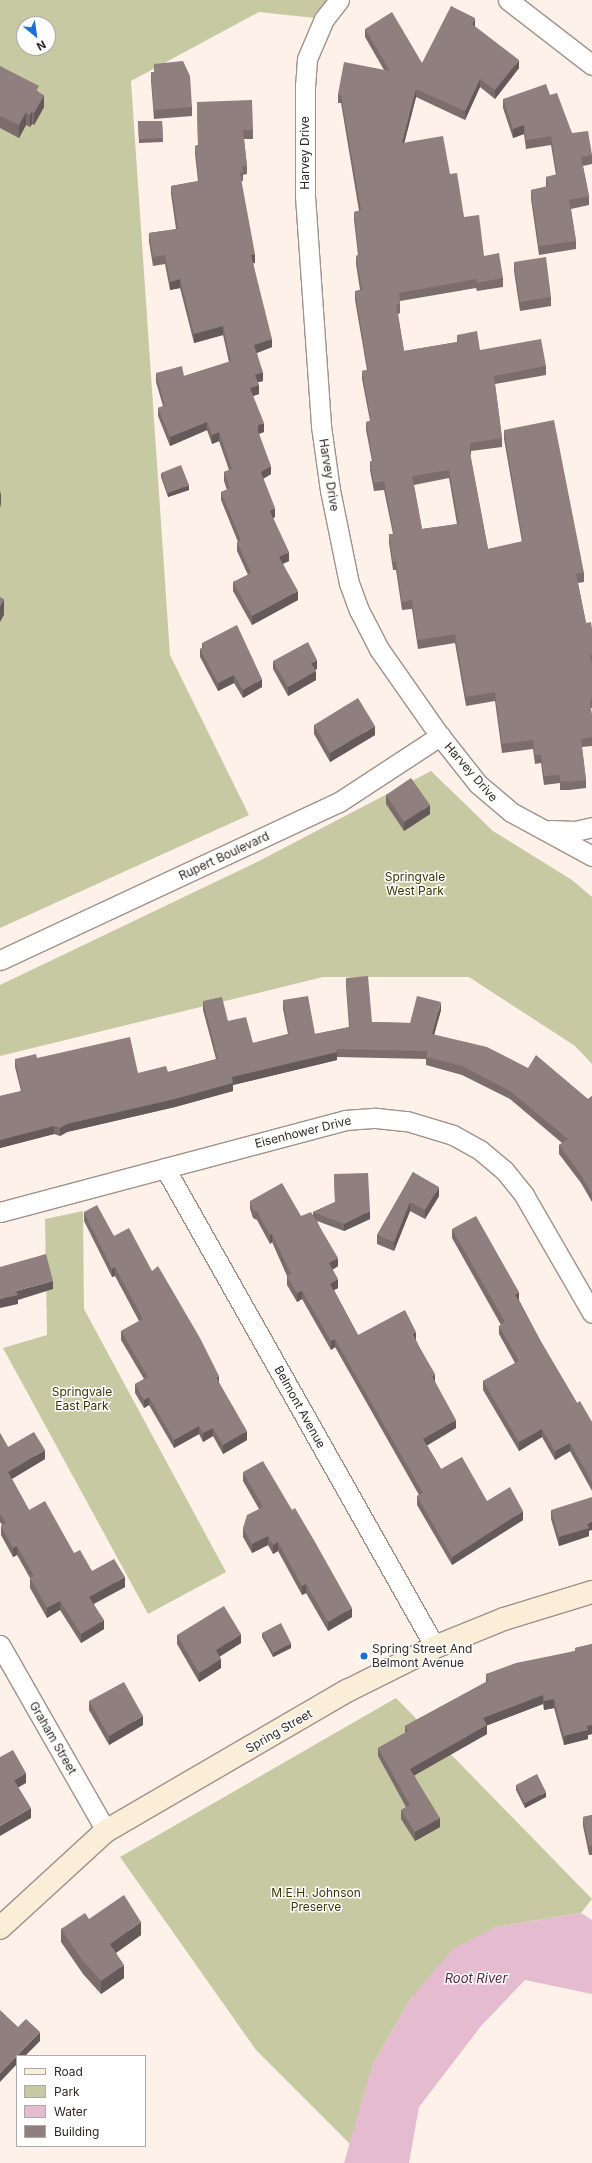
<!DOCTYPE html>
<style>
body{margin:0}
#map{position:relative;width:592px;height:2163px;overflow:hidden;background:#fdf1ea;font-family:Inter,sans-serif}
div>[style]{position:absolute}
.green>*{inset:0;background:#c7c9a3}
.water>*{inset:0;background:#e5bbcf}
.roads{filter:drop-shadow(1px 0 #9f918a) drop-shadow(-1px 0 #9f918a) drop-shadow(0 1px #9f918a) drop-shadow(0 -1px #9f918a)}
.minor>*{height:19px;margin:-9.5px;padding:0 9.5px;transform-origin:9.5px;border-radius:9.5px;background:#fff}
.secondary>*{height:22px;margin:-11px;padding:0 11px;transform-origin:11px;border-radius:11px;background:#faeed8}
.wall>*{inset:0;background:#7c6d6d}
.shaded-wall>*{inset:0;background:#655959}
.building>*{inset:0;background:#907f7f}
.dots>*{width:11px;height:11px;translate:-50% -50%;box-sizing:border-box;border:2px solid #fff;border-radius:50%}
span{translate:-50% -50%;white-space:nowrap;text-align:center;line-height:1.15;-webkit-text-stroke:3px #fff;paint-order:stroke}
.street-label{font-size:12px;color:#2f2926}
.park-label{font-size:12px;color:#363604}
.poi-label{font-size:12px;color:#2f2926}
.left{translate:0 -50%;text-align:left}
.water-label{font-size:13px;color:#572440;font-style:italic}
.legend{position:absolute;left:16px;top:2055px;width:130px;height:92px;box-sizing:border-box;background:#fff;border:1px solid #aca9a8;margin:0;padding:5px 7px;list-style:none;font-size:12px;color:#2f2926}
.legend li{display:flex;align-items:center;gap:8px;height:20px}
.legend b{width:20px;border:1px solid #aca9a8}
.north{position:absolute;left:16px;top:16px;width:40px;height:40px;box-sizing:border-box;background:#fff;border:1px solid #aca9a8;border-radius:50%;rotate:151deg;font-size:11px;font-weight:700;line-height:16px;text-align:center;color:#2f2926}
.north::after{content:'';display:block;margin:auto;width:14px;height:18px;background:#1b6fd9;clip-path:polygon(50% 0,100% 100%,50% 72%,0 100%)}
</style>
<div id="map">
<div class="green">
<i style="clip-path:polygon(evenodd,0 0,331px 0,324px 19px,259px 12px,131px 81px,170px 655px,249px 815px,0 928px,0 0,24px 24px,48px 24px,48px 48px,24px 48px,24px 24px)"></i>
<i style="clip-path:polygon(431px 771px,493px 831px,572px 880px,592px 897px,592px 1064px,575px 1046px,469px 977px,323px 977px,0 1056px,0 985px,259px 861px)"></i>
<i style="clip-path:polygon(83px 1211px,84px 1309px,226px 1572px,148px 1614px,3px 1348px,47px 1335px,45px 1219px)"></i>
<i style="clip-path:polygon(396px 1698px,592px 1899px,581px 1913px,496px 1927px,411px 1998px,373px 2064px,350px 2144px,256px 2050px,120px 1857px)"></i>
</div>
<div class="water">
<i style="clip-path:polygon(581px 1913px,592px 1920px,592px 1994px,525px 1980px,481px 2026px,419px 2107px,409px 2163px,344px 2163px,373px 2064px,411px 1998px,453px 1949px,496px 1927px)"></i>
</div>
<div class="roads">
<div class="minor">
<i style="left:339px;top:0;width:24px;rotate:128deg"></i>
<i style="left:324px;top:19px;width:43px;rotate:113deg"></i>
<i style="left:307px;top:59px;width:26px;rotate:94deg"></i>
<i style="left:305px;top:85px;width:111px;rotate:90deg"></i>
<i style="left:305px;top:196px;width:231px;rotate:86deg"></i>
<i style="left:321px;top:426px;width:65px;rotate:82deg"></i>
<i style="left:330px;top:490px;width:95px;rotate:78.5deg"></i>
<i style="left:349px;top:583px;width:29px;rotate:70deg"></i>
<i style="left:359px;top:610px;width:44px;rotate:62.9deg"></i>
<i style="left:379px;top:649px;width:106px;rotate:55deg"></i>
<i style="left:440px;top:736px;width:61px;rotate:51.6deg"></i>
<i style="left:478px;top:784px;width:43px;rotate:40.3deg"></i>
<i style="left:511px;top:812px;width:92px;rotate:28.5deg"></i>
<i style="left:508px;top:0;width:106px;rotate:37.7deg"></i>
<i style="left:550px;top:830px;width:25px;rotate:2deg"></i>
<i style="left:575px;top:831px;width:17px;rotate:-13deg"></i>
<i style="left:0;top:960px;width:374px;rotate:-25deg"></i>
<i style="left:339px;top:802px;width:121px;rotate:-33.2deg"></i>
<i style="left:165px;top:1168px;width:550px;rotate:60.59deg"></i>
<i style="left:0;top:1212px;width:357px;rotate:-14.9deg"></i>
<i style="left:345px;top:1120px;width:31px;rotate:-4deg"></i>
<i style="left:376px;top:1118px;width:31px;rotate:6deg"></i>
<i style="left:407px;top:1121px;width:48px;rotate:16.9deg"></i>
<i style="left:453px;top:1135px;width:31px;rotate:29deg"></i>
<i style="left:480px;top:1150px;width:31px;rotate:40deg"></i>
<i style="left:504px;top:1170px;width:32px;rotate:51deg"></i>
<i style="left:524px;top:1195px;width:136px;rotate:60deg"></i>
<i style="left:0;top:1645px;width:214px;rotate:60.3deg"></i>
</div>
<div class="secondary">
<i style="left:0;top:1928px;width:144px;rotate:-42.5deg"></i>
<i style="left:106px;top:1831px;width:279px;rotate:-30.2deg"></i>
<i style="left:347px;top:1691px;width:98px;rotate:-26.6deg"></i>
<i style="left:435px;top:1647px;width:74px;rotate:-22.1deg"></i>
<i style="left:504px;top:1619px;width:92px;rotate:-17.1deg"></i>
</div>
</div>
<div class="wall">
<i style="clip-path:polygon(evenodd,475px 27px,519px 68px,495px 99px,480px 87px,465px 120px,416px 97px,404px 143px,450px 174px,464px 217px,484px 256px,503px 278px,503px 287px,477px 291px,476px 288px,400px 301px,400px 313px,398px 314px,404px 351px,457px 342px,457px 335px,480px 350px,546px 366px,546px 375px,495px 384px,502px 438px,502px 447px,471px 451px,471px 455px,470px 455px,488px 549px,522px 542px,504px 439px,504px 430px,584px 573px,584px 582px,578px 583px,586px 623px,592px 629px,592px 708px,591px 708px,592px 717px,592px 746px,582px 747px,586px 780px,586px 788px,569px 790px,560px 790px,560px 783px,544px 785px,541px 763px,535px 764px,533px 749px,502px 753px,495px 701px,466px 706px,455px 643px,418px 649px,412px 609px,402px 610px,396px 570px,393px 570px,389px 543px,389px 534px,393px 534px,384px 490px,374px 491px,370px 470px,370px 461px,372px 461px,366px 430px,366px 422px,370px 421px,362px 379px,362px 371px,367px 370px,355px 300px,355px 291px,360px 290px,356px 264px,356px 256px,358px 255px,354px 220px,354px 212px,359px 211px,341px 103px,338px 103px,338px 94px,384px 70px,365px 37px,365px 29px,422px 63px,475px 27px,449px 478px,457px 524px,422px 529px,414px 485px,449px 478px)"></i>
<i style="clip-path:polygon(154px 64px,192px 107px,192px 116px,154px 119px,151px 81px,151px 72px,154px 72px)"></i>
<i style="clip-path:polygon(0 66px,39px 92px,44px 107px,34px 125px,32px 124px,30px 127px,26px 125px,19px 138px,0 128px)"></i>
<i style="clip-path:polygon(550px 95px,572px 133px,592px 155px,592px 164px,583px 166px,589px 196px,589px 205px,571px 209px,576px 241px,576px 249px,539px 255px,531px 199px,531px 190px,546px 187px,546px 177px,556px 175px,551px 145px,526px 149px,524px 134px,513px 138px,503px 108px,503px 99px)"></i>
<i style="clip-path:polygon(197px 102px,253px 130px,253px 139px,244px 139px,247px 166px,247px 174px,243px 175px,243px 181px,241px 181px,255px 263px,253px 263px,272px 347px,257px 353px,263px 381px,258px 382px,259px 394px,253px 396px,264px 432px,259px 434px,271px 474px,263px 479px,275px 517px,273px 518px,289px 561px,283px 564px,298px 600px,252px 625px,233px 591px,233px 582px,248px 575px,237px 551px,237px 542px,238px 542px,221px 500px,221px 492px,227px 490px,224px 481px,224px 472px,229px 470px,219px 441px,212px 444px,207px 430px,170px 446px,158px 416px,158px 408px,163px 406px,156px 382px,156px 373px,184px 376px,229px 362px,223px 335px,194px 343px,180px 288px,170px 290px,165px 264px,153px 266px,149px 242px,149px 233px,176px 229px,171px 194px,171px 186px,198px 181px,195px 154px,195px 146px,198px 145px)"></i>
<i style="clip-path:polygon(138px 121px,162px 121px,163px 142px,139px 143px)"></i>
<i style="clip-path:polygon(514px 262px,551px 297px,551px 306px,520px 311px,514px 271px)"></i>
<i style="clip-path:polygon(161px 473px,189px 490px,168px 497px,161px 477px)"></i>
<i style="clip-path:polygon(202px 643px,262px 687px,243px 698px,234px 683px,218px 691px,200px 657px,200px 649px,202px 648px)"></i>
<i style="clip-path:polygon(273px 661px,317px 669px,315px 669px,316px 680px,288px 696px,273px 669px)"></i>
<i style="clip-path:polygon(314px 725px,375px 735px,330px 762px,314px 734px)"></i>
<i style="clip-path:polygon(386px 795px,430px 814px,404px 831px,386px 804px)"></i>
<i style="clip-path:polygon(346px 978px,372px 1022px,410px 1023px,441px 1010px,434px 1035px,588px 1099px,592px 1096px,592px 1202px,581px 1183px,559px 1154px,559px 1145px,562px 1143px,510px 1099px,462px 1075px,426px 1065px,426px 1059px,337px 1057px,337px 1060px,233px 1085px,233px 1091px,175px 1107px,67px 1132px,60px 1136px,54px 1134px,0 1148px,0 1096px,21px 1091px,15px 1067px,15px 1059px,37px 1058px,138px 1073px,168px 1072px,216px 1059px,203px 1010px,203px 1001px,228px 1021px,253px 1043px,288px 1034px,283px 1009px,283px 1000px,315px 1034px,349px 1027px,346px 986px)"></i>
<i style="clip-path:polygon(413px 1172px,439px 1196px,425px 1219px,410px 1211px,394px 1251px,377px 1244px,377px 1235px)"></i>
<i style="clip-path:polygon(334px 1174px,370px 1219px,344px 1231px,317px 1221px,338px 1266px,332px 1270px,338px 1288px,334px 1290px,358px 1335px,416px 1340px,435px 1382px,456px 1428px,427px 1445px,441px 1469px,487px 1501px,523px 1520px,452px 1565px,417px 1505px,417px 1496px,419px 1495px,335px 1347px,331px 1350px,302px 1299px,297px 1302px,287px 1285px,287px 1276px,272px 1242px,270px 1244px,257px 1220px,253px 1218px,250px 1209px,250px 1201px,301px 1216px,313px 1215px,313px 1212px,335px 1202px)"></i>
<i style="clip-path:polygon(84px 1212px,114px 1236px,152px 1271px,219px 1383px,247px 1440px,223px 1454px,213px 1436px,203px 1442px,199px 1434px,174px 1448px,149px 1405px,144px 1408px,135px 1393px,135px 1384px,144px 1379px,121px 1340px,121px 1331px,139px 1321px,115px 1276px,112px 1277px,84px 1221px)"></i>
<i style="clip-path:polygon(452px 1229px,519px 1300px,540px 1340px,577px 1403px,592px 1422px,592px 1491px,570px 1451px,555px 1460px,542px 1437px,519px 1451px,483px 1390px,483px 1381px,515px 1363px,499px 1334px,499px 1326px,501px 1325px,452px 1238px)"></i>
<i style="clip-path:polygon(0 1433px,8px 1447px,45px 1459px,12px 1479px,29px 1510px,92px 1571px,125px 1587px,94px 1604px,104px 1629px,81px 1643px,60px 1610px,47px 1618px,30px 1588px,30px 1578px,17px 1555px,13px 1557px,1px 1535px,1px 1526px,2px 1525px,0 1522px)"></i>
<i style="clip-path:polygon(243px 1472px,352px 1617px,328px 1631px,306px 1593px,302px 1595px,278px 1551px,273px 1554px,268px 1545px,252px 1553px,243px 1537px,243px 1528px,259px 1509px,243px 1481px)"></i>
<i style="clip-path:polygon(551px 1510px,589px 1531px,589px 1536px,559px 1546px,551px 1519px)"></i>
<i style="clip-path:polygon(262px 1633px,291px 1648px,273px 1657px,262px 1637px)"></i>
<i style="clip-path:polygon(177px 1635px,241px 1643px,220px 1656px,221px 1668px,199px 1682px,177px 1644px)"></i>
<i style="clip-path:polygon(592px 1644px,592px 1734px,588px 1735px,588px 1739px,564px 1745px,554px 1708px,544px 1710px,543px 1704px,487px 1725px,487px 1734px,414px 1775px,440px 1827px,415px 1841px,401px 1819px,401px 1810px,406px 1807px,378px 1756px,378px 1748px,405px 1733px,405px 1726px,486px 1682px,486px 1674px,575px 1651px,575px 1648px)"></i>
<i style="clip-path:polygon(89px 1701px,143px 1725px,109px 1745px,89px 1710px)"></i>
<i style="clip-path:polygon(516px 1785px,546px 1797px,525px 1808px,516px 1790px)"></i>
<i style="clip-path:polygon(592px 1815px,592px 1855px,589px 1855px,583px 1826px,583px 1817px)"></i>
<i style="clip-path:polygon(89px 1919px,141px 1935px,116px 1953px,124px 1978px,101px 1994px,83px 1974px,61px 1942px,61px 1929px)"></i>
</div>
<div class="shaded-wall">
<i style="clip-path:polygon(475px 18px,475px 26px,472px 33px,472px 24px)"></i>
<i style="clip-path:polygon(519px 60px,519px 68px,495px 99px,495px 90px)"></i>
<i style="clip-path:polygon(480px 79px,480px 87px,465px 120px,465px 111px)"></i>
<i style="clip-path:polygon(416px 89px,416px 97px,402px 152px,402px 143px)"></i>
<i style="clip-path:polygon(44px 95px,44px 107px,34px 125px,34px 113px)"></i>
<i style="clip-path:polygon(32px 111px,32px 124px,30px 127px,30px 115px)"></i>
<i style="clip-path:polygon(26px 112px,26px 125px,19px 138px,19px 125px)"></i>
<i style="clip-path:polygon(524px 125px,524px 134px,513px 138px,513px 129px)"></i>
<i style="clip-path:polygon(255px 254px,255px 263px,251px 264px,251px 255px)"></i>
<i style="clip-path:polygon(180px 279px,180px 288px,170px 290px,170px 282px)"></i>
<i style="clip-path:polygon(223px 326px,223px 335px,194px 343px,194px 334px)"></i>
<i style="clip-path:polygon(272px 339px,272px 347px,254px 354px,254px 345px)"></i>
<i style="clip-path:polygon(263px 372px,263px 381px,255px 383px,255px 375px)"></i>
<i style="clip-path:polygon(259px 385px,259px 394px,250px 397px,250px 388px)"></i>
<i style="clip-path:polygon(207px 422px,207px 430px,170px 446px,170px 437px)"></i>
<i style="clip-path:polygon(264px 423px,264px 432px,258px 434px,258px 425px)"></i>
<i style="clip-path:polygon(219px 432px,219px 441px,212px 444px,212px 435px)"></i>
<i style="clip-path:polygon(271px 466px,271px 474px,261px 480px,261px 472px)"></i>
<i style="clip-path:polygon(189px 485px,189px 490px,168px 497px,168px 493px)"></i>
<i style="clip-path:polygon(1px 491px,1px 504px,0 508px,0 495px)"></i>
<i style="clip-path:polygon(275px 508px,275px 517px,270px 519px,270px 511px)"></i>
<i style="clip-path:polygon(289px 552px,289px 561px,279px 565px,279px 557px)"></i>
<i style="clip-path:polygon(298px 591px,298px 600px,252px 625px,252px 616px)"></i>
<i style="clip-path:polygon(4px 599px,4px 615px,0 622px,0 606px)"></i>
<i style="clip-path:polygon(317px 660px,317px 669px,311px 672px,311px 663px)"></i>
<i style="clip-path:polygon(316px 671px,316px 680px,288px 696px,288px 687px)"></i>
<i style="clip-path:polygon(234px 675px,234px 683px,218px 691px,218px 683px)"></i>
<i style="clip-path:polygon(262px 679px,262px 687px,243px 698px,243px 690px)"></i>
<i style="clip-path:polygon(375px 726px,375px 735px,330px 762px,330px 753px)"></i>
<i style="clip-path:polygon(430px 805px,430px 814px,404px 831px,404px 822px)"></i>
<i style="clip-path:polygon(441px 1002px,441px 1010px,432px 1042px,432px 1034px)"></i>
<i style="clip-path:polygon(337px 1052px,337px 1060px,233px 1085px,233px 1091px,175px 1107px,67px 1132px,60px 1136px,60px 1128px,67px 1124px,232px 1077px)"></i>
<i style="clip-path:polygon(54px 1126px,54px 1134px,0 1148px,0 1140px)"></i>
<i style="clip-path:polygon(439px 1187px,439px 1196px,425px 1219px,425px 1210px)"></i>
<i style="clip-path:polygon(410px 1202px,410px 1211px,394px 1251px,394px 1242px)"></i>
<i style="clip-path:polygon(370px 1211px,370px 1219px,344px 1231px,344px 1224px)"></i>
<i style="clip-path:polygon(272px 1234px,272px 1242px,270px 1244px,270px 1235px)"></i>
<i style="clip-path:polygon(338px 1258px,338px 1266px,329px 1272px,329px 1263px)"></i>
<i style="clip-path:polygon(115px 1267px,115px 1276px,112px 1277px,112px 1269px)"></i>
<i style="clip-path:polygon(338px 1279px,338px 1288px,330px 1292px,330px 1284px)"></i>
<i style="clip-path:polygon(53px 1281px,53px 1289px,18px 1300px,18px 1304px,0 1308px,0 1299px,16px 1291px)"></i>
<i style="clip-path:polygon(302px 1291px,302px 1299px,297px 1302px,297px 1293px)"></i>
<i style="clip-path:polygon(519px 1292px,519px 1300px,515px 1303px,515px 1294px)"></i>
<i style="clip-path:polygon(416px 1332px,416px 1341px,412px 1334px)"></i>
<i style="clip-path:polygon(335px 1339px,335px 1347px,331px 1350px,331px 1341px)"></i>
<i style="clip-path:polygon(435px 1374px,435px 1383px,432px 1376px)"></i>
<i style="clip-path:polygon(219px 1376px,219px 1384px,216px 1377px)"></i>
<i style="clip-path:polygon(149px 1397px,149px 1405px,144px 1408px,144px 1400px)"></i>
<i style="clip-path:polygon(456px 1420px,456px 1428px,423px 1448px,423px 1439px)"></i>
<i style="clip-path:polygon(199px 1426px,199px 1434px,174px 1448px,174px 1440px)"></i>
<i style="clip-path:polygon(213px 1428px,213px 1436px,203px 1442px,203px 1433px)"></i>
<i style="clip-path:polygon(542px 1429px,542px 1437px,519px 1451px,519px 1442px)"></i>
<i style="clip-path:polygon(247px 1431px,247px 1440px,223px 1454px,223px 1445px)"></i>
<i style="clip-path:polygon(570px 1443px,570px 1451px,555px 1460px,555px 1451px)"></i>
<i style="clip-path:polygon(45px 1450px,45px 1459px,8px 1481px,8px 1472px)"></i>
<i style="clip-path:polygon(523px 1511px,523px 1520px,452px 1565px,452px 1557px)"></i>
<i style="clip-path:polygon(592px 1521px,592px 1530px,589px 1531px,589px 1536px,559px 1546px,559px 1537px)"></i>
<i style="clip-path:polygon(268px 1536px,268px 1545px,252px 1553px,252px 1544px)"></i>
<i style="clip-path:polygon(278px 1542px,278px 1551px,273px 1554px,273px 1545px)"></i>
<i style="clip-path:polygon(17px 1546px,17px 1555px,13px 1557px,13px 1548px)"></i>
<i style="clip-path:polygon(125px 1577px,125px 1587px,89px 1606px,89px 1597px)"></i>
<i style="clip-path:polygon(306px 1584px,306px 1593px,302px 1595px,302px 1586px)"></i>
<i style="clip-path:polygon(60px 1601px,60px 1610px,47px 1618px,47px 1608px)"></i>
<i style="clip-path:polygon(352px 1608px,352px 1617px,328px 1631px,328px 1622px)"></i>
<i style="clip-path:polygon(104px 1620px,104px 1629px,81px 1643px,81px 1634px)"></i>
<i style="clip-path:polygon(241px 1634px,241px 1643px,216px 1659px,216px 1650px)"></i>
<i style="clip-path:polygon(291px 1643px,291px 1648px,273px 1657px,273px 1653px)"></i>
<i style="clip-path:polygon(221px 1659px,221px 1668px,199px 1682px,199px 1673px)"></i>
<i style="clip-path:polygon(543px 1695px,543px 1704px,483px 1727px,483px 1718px)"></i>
<i style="clip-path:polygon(554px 1699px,554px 1708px,544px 1710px,544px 1701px)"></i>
<i style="clip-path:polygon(143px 1716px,143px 1725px,109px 1745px,109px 1736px)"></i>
<i style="clip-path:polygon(487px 1725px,487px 1734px,410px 1778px,410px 1769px)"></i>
<i style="clip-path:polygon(592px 1725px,592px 1734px,588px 1735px,588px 1739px,564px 1745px,564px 1736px,587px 1726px)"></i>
<i style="clip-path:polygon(26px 1773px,26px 1783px,14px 1790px,14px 1780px)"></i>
<i style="clip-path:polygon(546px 1792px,546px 1797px,525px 1808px,525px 1803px)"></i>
<i style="clip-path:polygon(31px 1808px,31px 1818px,0 1836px,0 1826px)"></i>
<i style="clip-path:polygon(440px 1818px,440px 1827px,415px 1841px,415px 1832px)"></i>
<i style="clip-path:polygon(141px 1922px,141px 1935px,110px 1957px,110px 1944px)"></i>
<i style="clip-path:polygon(124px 1965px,124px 1978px,101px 1994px,101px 1981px)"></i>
<i style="clip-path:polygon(40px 2032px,40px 2041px,25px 2056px,17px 2056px,17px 2064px,0 2082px,0 2073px)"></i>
</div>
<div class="building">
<i style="clip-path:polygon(evenodd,451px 6px,475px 18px,472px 24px,519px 60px,495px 90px,480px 79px,465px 111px,416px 89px,402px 143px,443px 136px,450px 174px,457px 173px,464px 217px,479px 215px,484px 256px,499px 253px,503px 278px,477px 283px,476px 279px,399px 293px,400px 304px,396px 305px,404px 351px,458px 342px,457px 335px,477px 331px,480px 350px,541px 339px,546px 366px,494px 376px,502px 438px,470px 443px,471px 447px,469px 447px,488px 549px,523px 541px,504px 430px,554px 420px,584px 573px,576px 574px,586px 623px,591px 622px,592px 629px,592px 655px,590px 655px,592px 664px,592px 699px,590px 700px,592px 718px,592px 737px,581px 739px,586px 780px,569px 782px,560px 781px,560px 775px,544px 776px,541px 755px,535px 755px,533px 740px,502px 744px,495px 692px,466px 697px,455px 634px,418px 640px,412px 600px,402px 602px,396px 561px,393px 562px,389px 534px,394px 534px,384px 481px,374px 483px,370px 461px,373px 461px,366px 422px,371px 421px,362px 371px,368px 370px,355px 291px,362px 290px,356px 256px,359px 255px,354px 212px,361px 210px,341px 95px,338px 94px,344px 62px,390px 71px,365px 29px,392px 12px,422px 63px,451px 6px,449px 470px,459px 524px,422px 529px,412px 476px,449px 470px)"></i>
<i style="clip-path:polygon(183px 61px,190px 76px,192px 107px,154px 110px,151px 72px,154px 72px,154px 64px)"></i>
<i style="clip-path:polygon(0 66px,39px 86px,36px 91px,44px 95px,34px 113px,32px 111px,30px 115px,26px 112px,19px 125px,0 116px)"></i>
<i style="clip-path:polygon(546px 84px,550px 95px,557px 93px,572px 133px,588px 131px,592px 155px,581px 157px,589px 196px,569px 200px,576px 241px,539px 246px,531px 190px,548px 186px,546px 177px,557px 174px,551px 136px,526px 140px,524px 125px,513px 129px,503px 99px)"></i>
<i style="clip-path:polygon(252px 100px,253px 130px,243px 130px,247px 166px,242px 166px,243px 172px,240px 173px,255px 254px,251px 255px,272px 339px,254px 345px,263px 372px,255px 375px,259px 385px,250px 388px,264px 423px,258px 425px,258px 431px,271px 466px,261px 472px,275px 508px,270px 511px,289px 552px,279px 557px,298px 591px,252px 616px,233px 582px,251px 573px,237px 542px,241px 540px,221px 492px,230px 488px,224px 472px,232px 469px,219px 432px,212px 435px,207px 422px,170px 437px,158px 408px,165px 406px,156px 373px,182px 366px,184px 376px,231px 361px,223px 326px,194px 334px,180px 279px,170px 282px,165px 255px,153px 257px,149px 233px,178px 229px,171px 186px,199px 181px,195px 146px,198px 145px,197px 102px)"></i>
<i style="clip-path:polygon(138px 121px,162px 121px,163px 138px,139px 139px)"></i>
<i style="clip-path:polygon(546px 257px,551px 297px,520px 302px,514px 262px)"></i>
<i style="clip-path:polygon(181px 465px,189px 485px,168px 493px,161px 473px)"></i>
<i style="clip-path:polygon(0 597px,4px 599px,0 606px)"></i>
<i style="clip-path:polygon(237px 625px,262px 679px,243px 690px,234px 675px,218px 683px,200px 649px,204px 647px,202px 643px)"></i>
<i style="clip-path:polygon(308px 642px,317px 660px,311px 663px,316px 671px,288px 687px,273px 661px)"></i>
<i style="clip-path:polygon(358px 698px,375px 726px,330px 753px,314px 725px)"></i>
<i style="clip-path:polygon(411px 778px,430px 805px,404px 822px,386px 795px)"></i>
<i style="clip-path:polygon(368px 976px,372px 1022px,410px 1023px,417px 996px,441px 1002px,432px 1034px,487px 1047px,528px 1068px,536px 1055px,588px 1099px,592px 1096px,592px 1194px,581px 1175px,559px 1145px,568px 1139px,510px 1091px,462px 1066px,426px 1057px,428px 1051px,336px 1049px,337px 1052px,232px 1077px,233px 1083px,175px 1099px,67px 1124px,60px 1128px,54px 1126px,0 1140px,0 1096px,22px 1091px,15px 1059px,36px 1054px,37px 1058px,130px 1037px,138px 1073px,166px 1066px,168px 1072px,218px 1059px,203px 1001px,222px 997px,228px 1021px,246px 1017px,253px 1043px,289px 1034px,283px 1000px,308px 996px,315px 1034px,350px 1027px,346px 978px)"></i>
<i style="clip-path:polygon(413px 1172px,439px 1187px,425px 1210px,410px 1202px,394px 1242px,377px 1235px)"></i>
<i style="clip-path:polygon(368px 1173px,370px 1211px,344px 1224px,313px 1212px,335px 1202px,334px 1174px)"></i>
<i style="clip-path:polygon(282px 1183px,301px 1216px,311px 1212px,338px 1258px,329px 1263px,338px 1279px,330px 1284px,358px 1335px,405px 1310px,416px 1332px,412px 1334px,435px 1374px,432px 1376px,456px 1420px,423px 1439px,441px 1469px,462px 1457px,487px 1501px,510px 1487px,523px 1511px,452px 1557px,417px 1496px,423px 1493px,335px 1339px,331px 1341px,302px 1291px,297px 1293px,287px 1276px,291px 1274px,272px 1234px,270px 1235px,257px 1211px,253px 1210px,250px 1201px)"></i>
<i style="clip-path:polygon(97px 1205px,114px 1236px,129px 1228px,152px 1271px,158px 1266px,200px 1338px,219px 1376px,216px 1377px,247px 1431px,223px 1445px,213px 1428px,203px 1433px,199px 1426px,174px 1440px,149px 1397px,144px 1400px,135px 1384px,148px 1377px,121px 1331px,143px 1319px,115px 1267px,112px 1269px,84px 1212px)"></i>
<i style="clip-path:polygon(476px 1216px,519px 1292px,515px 1294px,540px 1340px,577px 1403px,580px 1401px,592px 1422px,592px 1482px,570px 1443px,555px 1451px,542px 1429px,519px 1442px,483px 1381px,519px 1361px,499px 1326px,505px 1322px,452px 1229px)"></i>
<i style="clip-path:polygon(46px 1254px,53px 1281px,16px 1291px,18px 1295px,0 1299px,0 1267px)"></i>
<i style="clip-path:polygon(34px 1432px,45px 1450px,8px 1472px,29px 1510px,45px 1501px,74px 1553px,80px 1550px,92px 1571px,114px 1559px,125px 1577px,89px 1597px,104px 1620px,81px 1634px,60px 1601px,47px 1608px,30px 1578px,34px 1576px,17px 1546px,13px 1548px,1px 1526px,6px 1523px,0 1513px,0 1433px,8px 1447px)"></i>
<i style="clip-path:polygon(263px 1461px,292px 1510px,295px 1508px,315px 1542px,352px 1608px,328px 1622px,306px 1584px,302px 1586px,278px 1542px,273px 1545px,268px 1536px,252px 1544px,243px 1528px,247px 1515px,263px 1507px,243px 1472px)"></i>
<i style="clip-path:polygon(592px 1497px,592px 1521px,587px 1523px,589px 1528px,559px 1537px,551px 1510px)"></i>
<i style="clip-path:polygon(224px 1606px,241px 1634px,216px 1650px,221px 1659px,199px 1673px,177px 1635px)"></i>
<i style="clip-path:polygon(281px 1623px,291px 1643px,273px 1653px,262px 1633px)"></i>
<i style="clip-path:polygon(592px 1644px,592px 1725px,587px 1726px,588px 1730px,564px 1736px,554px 1699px,544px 1701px,543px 1695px,483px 1718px,487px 1725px,410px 1769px,440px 1818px,415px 1832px,401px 1810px,410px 1805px,378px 1748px,408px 1731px,405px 1726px,488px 1681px,486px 1674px,516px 1663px,575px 1651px,575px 1648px)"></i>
<i style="clip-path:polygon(124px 1682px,143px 1716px,109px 1736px,89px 1701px)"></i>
<i style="clip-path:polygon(13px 1750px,26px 1773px,14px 1780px,31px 1808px,0 1826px,0 1757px)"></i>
<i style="clip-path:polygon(537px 1774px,546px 1792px,525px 1803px,516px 1785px)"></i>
<i style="clip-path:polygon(592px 1815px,592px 1846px,589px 1846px,583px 1817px)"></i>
<i style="clip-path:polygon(124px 1895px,141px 1922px,110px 1944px,124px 1965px,101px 1981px,83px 1961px,61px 1929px,85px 1913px,89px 1919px)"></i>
<i style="clip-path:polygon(0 2010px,18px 2027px,26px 2019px,40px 2032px,0 2073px)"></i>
</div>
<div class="dots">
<i style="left:364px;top:1656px;background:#1b6fd9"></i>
</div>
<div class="street-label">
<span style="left:305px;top:153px;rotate:-90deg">Harvey Drive</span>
<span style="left:329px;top:475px;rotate:81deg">Harvey Drive</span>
<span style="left:471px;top:772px;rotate:49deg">Harvey Drive</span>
<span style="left:224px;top:856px;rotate:-25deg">Rupert Boulevard</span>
<span style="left:303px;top:1132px;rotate:-14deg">Eisenhower Drive</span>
<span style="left:300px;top:1407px;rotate:61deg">Belmont Avenue</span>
<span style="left:279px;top:1731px;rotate:-30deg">Spring Street</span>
<span style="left:53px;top:1738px;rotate:60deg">Graham Street</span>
</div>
<div class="park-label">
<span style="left:415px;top:884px">Springvale<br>West Park</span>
<span style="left:82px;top:1399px">Springvale<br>East Park</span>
<span style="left:316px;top:1900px">M.E.H. Johnson<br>Preserve</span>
</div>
<div class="poi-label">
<span class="left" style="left:372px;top:1656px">Spring Street And<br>Belmont Avenue</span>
</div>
<div class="water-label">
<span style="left:476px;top:1978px">Root River</span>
</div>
<ul class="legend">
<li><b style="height:5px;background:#faeed8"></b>Road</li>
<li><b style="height:11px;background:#c7c9a3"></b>Park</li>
<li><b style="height:11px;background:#e5bbcf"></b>Water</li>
<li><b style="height:11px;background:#907f7f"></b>Building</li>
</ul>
<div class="north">N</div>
</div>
